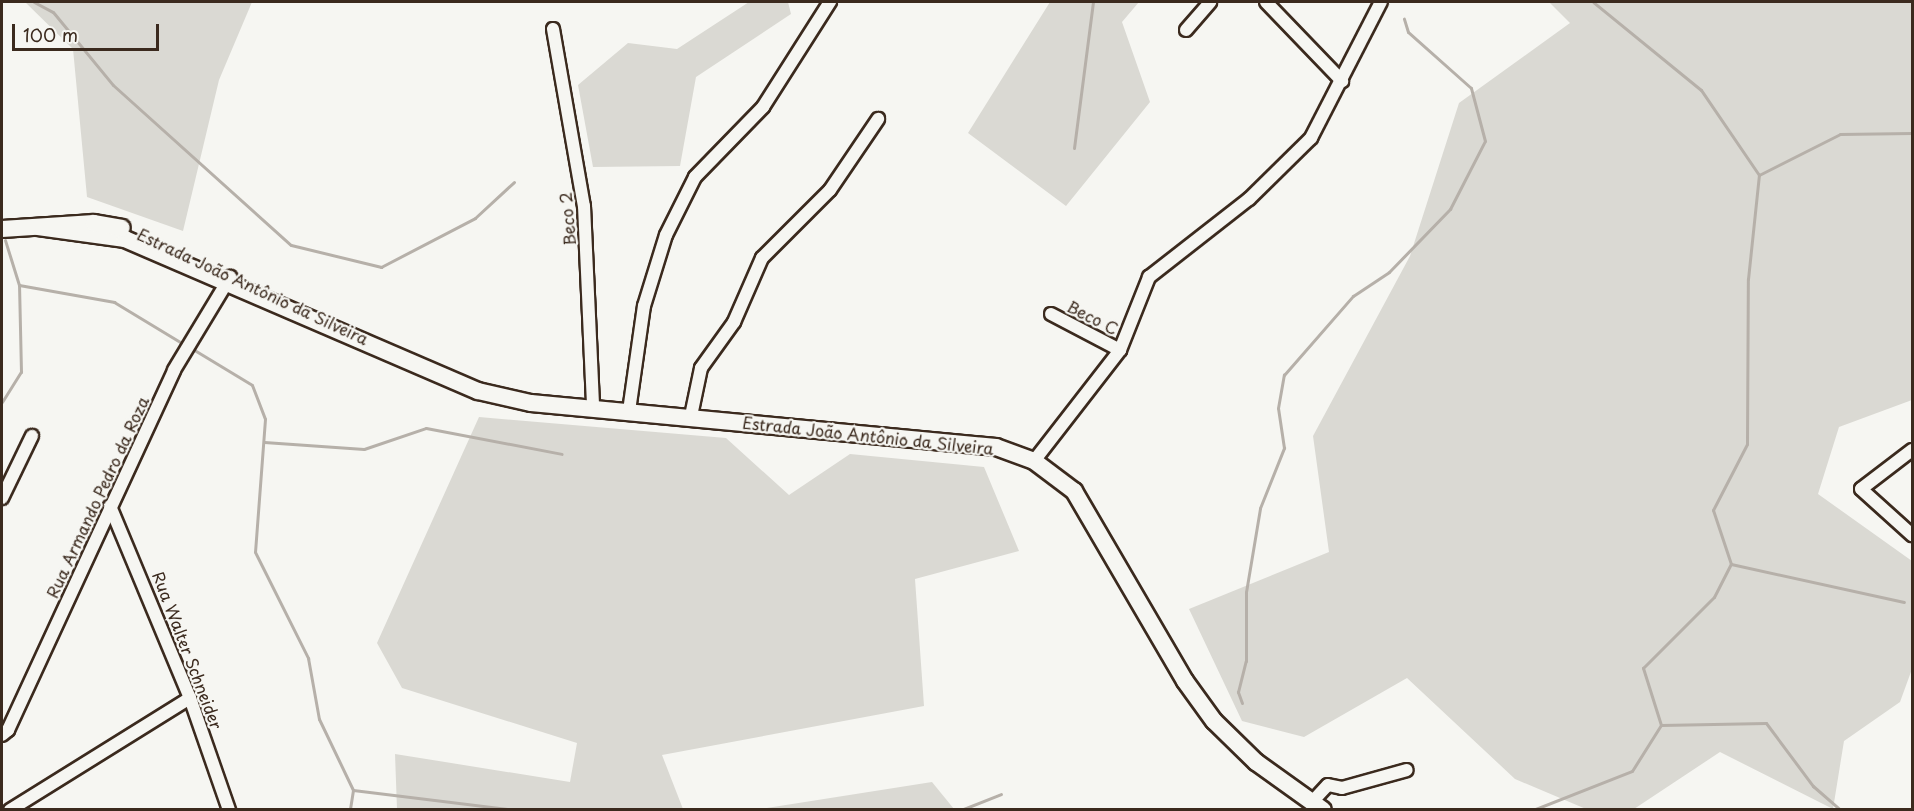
<!DOCTYPE html>
<meta charset="utf-8">
<style>
body{margin:0}
#map{position:relative;width:1914px;height:811px;overflow:hidden;background:#f6f6f2;font-family:"Playpen Sans",sans-serif}
div>[style]{position:absolute}
.green>*{inset:0;background:#dad9d3}
.stream>*{height:3px;margin:-1.5px;padding:0 1.5px;transform-origin:1.5px;border-radius:1.5px;background:#b6b0a9}
.roads{filter:drop-shadow(2px 0 #3b2a1e) drop-shadow(-2px 0 #3b2a1e) drop-shadow(0 2px #3b2a1e) drop-shadow(0 -2px #3b2a1e)}
.minor>*{height:12px;margin:-6px;padding:0 6px;transform-origin:6px;border-radius:6px;background:#f6f6f2}
.major>*{height:16px;margin:-8px;padding:0 8px;transform-origin:8px;border-radius:8px;background:#f6f6f2}
span{translate:-50% -50%;white-space:nowrap;text-align:center;line-height:1.15;-webkit-text-stroke:4.5px #f6f6f2;paint-order:stroke}
.street-label{font-size:16px;color:#3b2a1e}
.frame{position:absolute;inset:0;border:3px solid #3b2a1e;pointer-events:none}
.scale{position:absolute;left:12px;top:24px;width:147px;height:27px;box-sizing:border-box;border:3px solid #3b2a1e;border-top:0;padding-left:8px;font-size:18px;line-height:21px;white-space:nowrap;color:#3b2a1e;-webkit-text-stroke:4px #f6f6f2;paint-order:stroke}
</style>
<div id="map">
<div class="green">
<i style="clip-path:polygon(25px 2px,252px 2px,219px 80px,183px 231px,87px 197px,73px 49px)"></i>
<i style="clip-path:polygon(749px 2px,788px 2px,791px 14px,696px 77px,680px 166px,593px 167px,578px 85px,628px 43px,677px 49px)"></i>
<i style="clip-path:polygon(1050px 2px,1139px 2px,1122px 22px,1150px 102px,1066px 206px,968px 133px)"></i>
<i style="clip-path:polygon(1549px 2px,1912px 2px,1912px 400px,1839px 427px,1818px 494px,1912px 561px,1912px 669px,1900px 702px,1844px 741px,1833px 809px,1720px 752px,1634px 809px,1586px 809px,1515px 779px,1407px 678px,1304px 737px,1242px 721px,1189px 609px,1329px 552px,1313px 436px,1410px 256px,1459px 103px,1570px 23px)"></i>
<i style="clip-path:polygon(479px 417px,726px 438px,789px 495px,850px 454px,984px 467px,1019px 551px,915px 579px,924px 706px,662px 755px,683px 809px,397px 809px,395px 754px,570px 782px,577px 743px,402px 688px,377px 643px)"></i>
<i style="clip-path:polygon(932px 782px,954px 809px,760px 809px)"></i>
</div>
<div class="stream">
<i style="left:34px;top:2px;width:21px;rotate:28deg"></i>
<i style="left:53px;top:12px;width:94px;rotate:50.6deg"></i>
<i style="left:113px;top:85px;width:239px;rotate:42deg"></i>
<i style="left:291px;top:245px;width:93px;rotate:13.7deg"></i>
<i style="left:381px;top:267px;width:106px;rotate:-27.5deg"></i>
<i style="left:475px;top:218px;width:53px;rotate:-42.7deg"></i>
<i style="left:1074px;top:148px;width:147px;rotate:-82.6deg"></i>
<i style="left:1759px;top:175px;width:91px;rotate:-26.8deg"></i>
<i style="left:1840px;top:134px;width:72px;rotate:-0.8deg"></i>
<i style="left:19px;top:285px;width:97px;rotate:10.1deg"></i>
<i style="left:114px;top:302px;width:83px;rotate:31.2deg"></i>
<i style="left:191px;top:348px;width:71px;rotate:31.2deg"></i>
<i style="left:252px;top:385px;width:36px;rotate:69deg"></i>
<i style="left:265px;top:419px;width:133px;rotate:94.3deg"></i>
<i style="left:255px;top:552px;width:119px;rotate:63.4deg"></i>
<i style="left:308px;top:658px;width:62px;rotate:79.8deg"></i>
<i style="left:319px;top:719px;width:79px;rotate:64.4deg"></i>
<i style="left:353px;top:790px;width:20px;rotate:99deg"></i>
<i style="left:2px;top:402px;width:36px;rotate:-58deg"></i>
<i style="left:21px;top:372px;width:87px;rotate:-91.3deg"></i>
<i style="left:19px;top:285px;width:47px;rotate:-107.3deg"></i>
<i style="left:264px;top:442px;width:100px;rotate:4deg"></i>
<i style="left:364px;top:449px;width:65px;rotate:-18.7deg"></i>
<i style="left:426px;top:428px;width:138px;rotate:10.8deg"></i>
<i style="left:1731px;top:564px;width:177px;rotate:12.4deg"></i>
<i style="left:1242px;top:703px;width:12px;rotate:-110deg"></i>
<i style="left:1238px;top:692px;width:32px;rotate:-76deg"></i>
<i style="left:1246px;top:661px;width:69px;rotate:-90deg"></i>
<i style="left:1246px;top:592px;width:85px;rotate:-80.5deg"></i>
<i style="left:1260px;top:508px;width:65px;rotate:-68.2deg"></i>
<i style="left:1284px;top:448px;width:40px;rotate:-98.5deg"></i>
<i style="left:1278px;top:408px;width:34px;rotate:-80deg"></i>
<i style="left:1284px;top:375px;width:105px;rotate:-48.9deg"></i>
<i style="left:1353px;top:296px;width:43px;rotate:-33.7deg"></i>
<i style="left:1389px;top:272px;width:88px;rotate:-45.9deg"></i>
<i style="left:1450px;top:209px;width:76px;rotate:-62.8deg"></i>
<i style="left:1485px;top:141px;width:55px;rotate:-104.8deg"></i>
<i style="left:1471px;top:88px;width:84px;rotate:-138.4deg"></i>
<i style="left:1408px;top:32px;width:14px;rotate:-107deg"></i>
<i style="left:1661px;top:725px;width:105px;rotate:-1.1deg"></i>
<i style="left:1766px;top:723px;width:79px;rotate:53.3deg"></i>
<i style="left:1813px;top:786px;width:37px;rotate:41deg"></i>
<i style="left:353px;top:790px;width:165px;rotate:7deg"></i>
<i style="left:961px;top:810px;width:43px;rotate:-21.8deg"></i>
<i style="left:1533px;top:810px;width:106px;rotate:-21.5deg"></i>
<i style="left:1632px;top:771px;width:54px;rotate:-57.8deg"></i>
<i style="left:1661px;top:725px;width:60px;rotate:-107.5deg"></i>
<i style="left:1643px;top:668px;width:100px;rotate:-45deg"></i>
<i style="left:1714px;top:597px;width:37px;rotate:-63deg"></i>
<i style="left:1731px;top:564px;width:57px;rotate:-108.4deg"></i>
<i style="left:1713px;top:510px;width:74px;rotate:-62.7deg"></i>
<i style="left:1747px;top:444px;width:165px;rotate:-89.7deg"></i>
<i style="left:1748px;top:279px;width:105px;rotate:-84deg"></i>
<i style="left:1759px;top:175px;width:103px;rotate:-124.3deg"></i>
<i style="left:1701px;top:90px;width:139px;rotate:-140.8deg"></i>
</div>
<div class="roads">
<div class="minor">
<i style="left:1266px;top:2px;width:110px;rotate:46.1deg"></i>
<i style="left:553px;top:29px;width:180px;rotate:80.1deg"></i>
<i style="left:584px;top:206px;width:202px;rotate:87.4deg"></i>
<i style="left:1186px;top:30px;width:37px;rotate:-49deg"></i>
<i style="left:1051px;top:314px;width:78px;rotate:27.6deg"></i>
<i style="left:629px;top:411px;width:106px;rotate:-81.9deg"></i>
<i style="left:644px;top:306px;width:74px;rotate:-72.8deg"></i>
<i style="left:666px;top:235px;width:65px;rotate:-63.4deg"></i>
<i style="left:695px;top:177px;width:98px;rotate:-45.8deg"></i>
<i style="left:763px;top:107px;width:125px;rotate:-57.5deg"></i>
<i style="left:691px;top:416px;width:49px;rotate:-78.2deg"></i>
<i style="left:701px;top:368px;width:57px;rotate:-54.3deg"></i>
<i style="left:734px;top:322px;width:70px;rotate:-66.4deg"></i>
<i style="left:762px;top:258px;width:96px;rotate:-45deg"></i>
<i style="left:830px;top:190px;width:86px;rotate:-55.9deg"></i>
<i style="left:1912px;top:450px;width:64px;rotate:142.6deg"></i>
<i style="left:1861px;top:489px;width:69px;rotate:42deg"></i>
<i style="left:1034px;top:461px;width:140px;rotate:-52.2deg"></i>
<i style="left:1120px;top:350px;width:79px;rotate:-68.3deg"></i>
<i style="left:1149px;top:277px;width:127px;rotate:-38deg"></i>
<i style="left:1249px;top:199px;width:87px;rotate:-44.5deg"></i>
<i style="left:1311px;top:138px;width:153px;rotate:-62.8deg"></i>
<i style="left:2px;top:498px;width:69px;rotate:-64.2deg"></i>
<i style="left:110px;top:506px;width:208px;rotate:67.4deg"></i>
<i style="left:190px;top:698px;width:119px;rotate:70.8deg"></i>
<i style="left:2px;top:735px;width:8px;rotate:-40deg"></i>
<i style="left:8px;top:730px;width:396px;rotate:-65.2deg"></i>
<i style="left:174px;top:370px;width:109px;rotate:-58.9deg"></i>
<i style="left:1312px;top:802px;width:23px;rotate:-47deg"></i>
<i style="left:1328px;top:785px;width:14px;rotate:12deg"></i>
<i style="left:1342px;top:788px;width:67px;rotate:-15.5deg"></i>
<i style="left:10px;top:810px;width:212px;rotate:-31.9deg"></i>
</div>
<div class="major">
<i style="left:38px;top:227px;width:88px;rotate:7.9deg"></i>
<i style="left:125px;top:239px;width:384px;rotate:23.3deg"></i>
<i style="left:478px;top:391px;width:54px;rotate:12.8deg"></i>
<i style="left:531px;top:403px;width:467px;rotate:5.4deg"></i>
<i style="left:996px;top:447px;width:40px;rotate:20.2deg"></i>
<i style="left:1034px;top:461px;width:50px;rotate:36.9deg"></i>
<i style="left:1074px;top:491px;width:220px;rotate:59.7deg"></i>
<i style="left:1185px;top:681px;width:49px;rotate:54.1deg"></i>
<i style="left:1214px;top:721px;width:59px;rotate:44.3deg"></i>
<i style="left:1256px;top:762px;width:82px;rotate:35.6deg"></i>
<i style="left:2px;top:229px;width:92px;rotate:-3.7deg"></i>
<i style="left:94px;top:223px;width:28px;rotate:10deg"></i>
</div>
</div>
<div class="street-label">
<span style="left:567px;top:219px;rotate:-95deg">Beco 2</span>
<span style="left:253px;top:286px;rotate:25deg">Estrada João Antônio da Silveira</span>
<span style="left:1093px;top:317px;rotate:27deg">Beco C</span>
<span style="left:868px;top:435px;rotate:6deg">Estrada João Antônio da Silveira</span>
<span style="left:97px;top:497px;rotate:-65deg">Rua Armando Pedro da Roza</span>
<span style="left:188px;top:650px;rotate:69deg">Rua Walter Schneider</span>
</div>
<div class="frame"></div>
<div class="scale">100 m</div>
</div>
